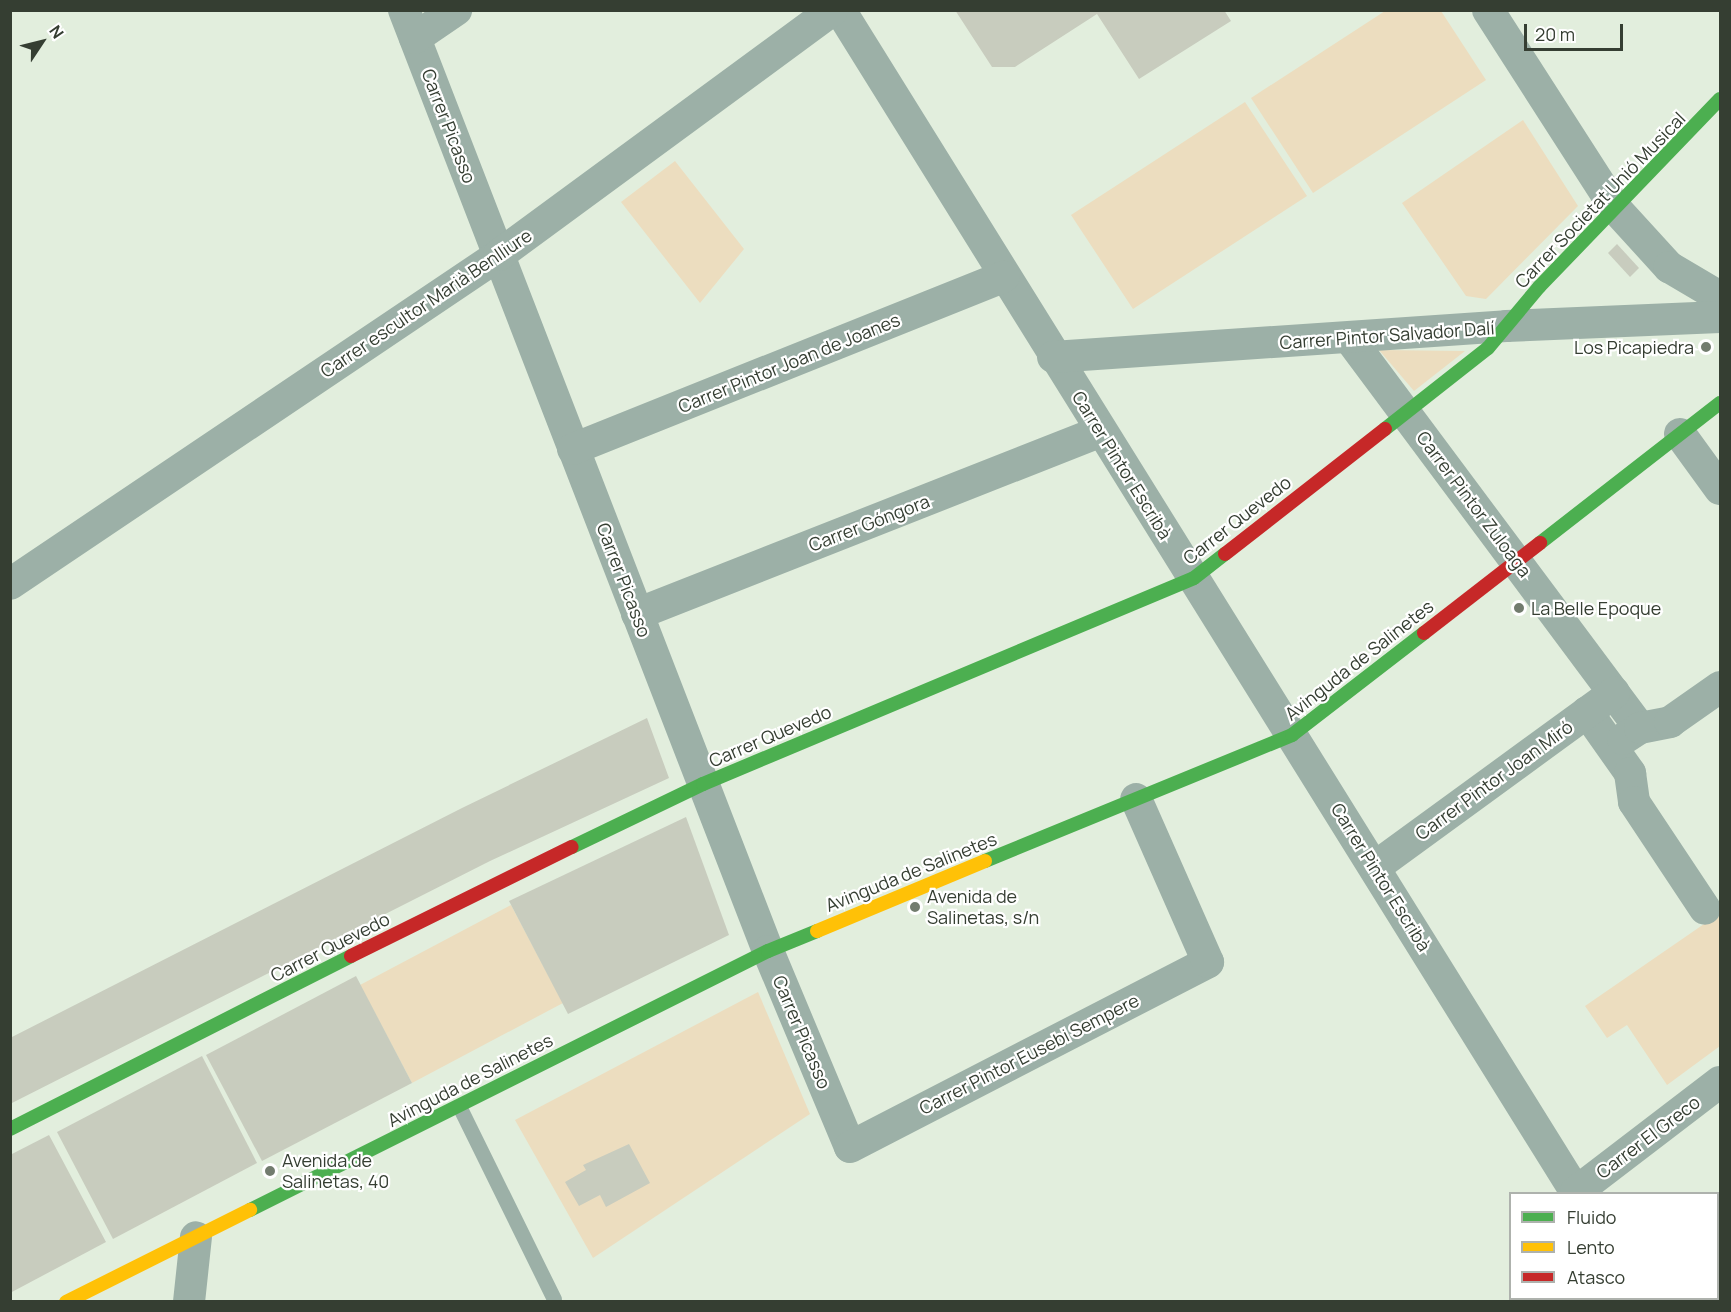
<!DOCTYPE html>
<meta charset="utf-8">
<style>
body{margin:0}
#map{position:relative;width:1731px;height:1312px;overflow:hidden;background:#e2eedd;font-family:Manrope,sans-serif}
div>[style]{position:absolute}
.green>*{inset:0;background:#ecddbf}
.building>*{inset:0;background:#c8ccbe}
.lane>*{height:15px;margin:-7.5px;padding:0 7.5px;transform-origin:7.5px;border-radius:7.5px;background:#9cb0a7}
.street>*{height:32px;margin:-16px;padding:0 16px;transform-origin:16px;border-radius:16px;background:#9cb0a7}
.fast>*{height:14px;margin:-7px;padding:0 7px;transform-origin:7px;border-radius:7px;background:#4caf50}
.slow>*{height:14px;margin:-7px;padding:0 7px;transform-origin:7px;border-radius:7px;background:#ffc107}
.jam>*{height:14px;margin:-7px;padding:0 7px;transform-origin:7px;border-radius:7px;background:#c62828}
.dots>*{width:16px;height:16px;translate:-50% -50%;box-sizing:border-box;border:3px solid #fff;border-radius:50%}
span{translate:-50% -50%;white-space:nowrap;text-align:center;line-height:1.15;-webkit-text-stroke:4.5px #fff;paint-order:stroke}
.street-label{font-size:18px;color:#353e32}
.poi-label{font-size:18px;color:#353e32}
.right{translate:-100% -50%;text-align:right}
.left{translate:0 -50%;text-align:left}
.frame{position:absolute;inset:0;border:12px solid #353e32;pointer-events:none}
.legend{position:absolute;left:1509px;top:1192px;width:210px;height:108px;box-sizing:border-box;background:#fff;border:2px solid #aeb2ad;margin:0;padding:8px 10px;list-style:none;font-size:18px;color:#353e32}
.legend li{display:flex;align-items:center;gap:12px;height:30px}
.legend b{width:30px;border:2px solid #aeb2ad}
.north{position:absolute;left:12px;top:12px;width:60px;height:60px;-webkit-text-stroke:4px #fff;paint-order:stroke;rotate:55deg;font-size:16px;font-weight:700;line-height:24px;text-align:center;color:#353e32}
.north::after{content:'';display:block;margin:auto;width:21px;height:27px;background:#353e32;clip-path:polygon(50% 0,100% 100%,50% 72%,0 100%)}
.scale{position:absolute;left:1524px;top:24px;width:99px;height:27px;box-sizing:border-box;border:3px solid #353e32;border-top:0;padding-left:8px;font-size:18px;line-height:21px;white-space:nowrap;color:#353e32;-webkit-text-stroke:4px #fff;paint-order:stroke}
</style>
<div id="map">
<div class="green">
<i style="clip-path:polygon(1385px 11px,1441px 11px,1486px 80px,1313px 193px,1251px 98px)"></i>
<i style="clip-path:polygon(1245px 102px,1307px 196px,1133px 309px,1071px 215px)"></i>
<i style="clip-path:polygon(1523px 120px,1578px 206px,1486px 299px,1466px 296px,1402px 203px)"></i>
<i style="clip-path:polygon(675px 161px,744px 249px,700px 303px,621px 202px)"></i>
<i style="clip-path:polygon(1379px 350px,1465px 351px,1414px 391px)"></i>
<i style="clip-path:polygon(511px 905px,563px 1003px,412px 1083px,360px 985px)"></i>
<i style="clip-path:polygon(1720px 913px,1720px 1046px,1667px 1085px,1627px 1025px,1607px 1038px,1585px 1006px)"></i>
<i style="clip-path:polygon(758px 992px,810px 1114px,593px 1258px,515px 1120px)"></i>
</div>
<div class="building">
<i style="clip-path:polygon(955px 10px,1224px 10px,1231px 21px,1139px 79px,1097px 14px,1015px 67px,992px 67px)"></i>
<i style="clip-path:polygon(1617px 244px,1639px 268px,1630px 277px,1608px 253px)"></i>
<i style="clip-path:polygon(647px 718px,669px 778px,490px 861px,10px 1104px,10px 1038px,462px 808px)"></i>
<i style="clip-path:polygon(686px 817px,729px 935px,568px 1014px,509px 901px)"></i>
<i style="clip-path:polygon(356px 976px,412px 1083px,262px 1161px,206px 1055px)"></i>
<i style="clip-path:polygon(202px 1056px,257px 1163px,113px 1239px,57px 1132px)"></i>
<i style="clip-path:polygon(49px 1135px,106px 1242px,10px 1293px,10px 1155px)"></i>
<i style="clip-path:polygon(629px 1144px,650px 1183px,606px 1207px,600px 1195px,579px 1206px,565px 1182px,586px 1170px,583px 1165px)"></i>
</div>
<div class="lane">
<i style="left:459px;top:1106px;width:215px;rotate:63.8deg"></i>
<i style="left:1718px;top:1226px;width:4px;rotate:-56deg"></i>
</div>
<div class="street">
<i style="left:404px;top:10px;width:1009px;rotate:68.85deg"></i>
<i style="left:768px;top:951px;width:212px;rotate:67.3deg"></i>
<i style="left:850px;top:1147px;width:403px;rotate:-27.3deg"></i>
<i style="left:1208px;top:962px;width:178px;rotate:-113.8deg"></i>
<i style="left:840px;top:10px;width:1395px;rotate:58.1deg"></i>
<i style="left:1488px;top:10px;width:237px;rotate:57.3deg"></i>
<i style="left:1616px;top:209px;width:79px;rotate:47.6deg"></i>
<i style="left:1669px;top:267px;width:59px;rotate:30.5deg"></i>
<i style="left:415px;top:38px;width:50px;rotate:-34.3deg"></i>
<i style="left:1350px;top:339px;width:485px;rotate:53.3deg"></i>
<i style="left:1053px;top:357px;width:454px;rotate:-3.9deg"></i>
<i style="left:1506px;top:326px;width:214px;rotate:-2.4deg"></i>
<i style="left:1680px;top:434px;width:68px;rotate:54deg"></i>
<i style="left:573px;top:449px;width:464px;rotate:-21.8deg"></i>
<i style="left:10px;top:584px;width:589px;rotate:-33.93deg"></i>
<i style="left:499px;top:255px;width:414px;rotate:-36.3deg"></i>
<i style="left:637px;top:614px;width:497px;rotate:-21.5deg"></i>
<i style="left:1587px;top:712px;width:75px;rotate:54.8deg"></i>
<i style="left:1630px;top:773px;width:29px;rotate:82deg"></i>
<i style="left:1634px;top:802px;width:128px;rotate:56.4deg"></i>
<i style="left:1623px;top:739px;width:20px;rotate:-33deg"></i>
<i style="left:1640px;top:728px;width:31px;rotate:-11deg"></i>
<i style="left:1670px;top:722px;width:61px;rotate:-35deg"></i>
<i style="left:1375px;top:867px;width:296px;rotate:-36.1deg"></i>
<i style="left:1576px;top:1192px;width:181px;rotate:-37.4deg"></i>
<i style="left:189px;top:1302px;width:65px;rotate:-83.9deg"></i>
</div>
<div class="fast">
<i style="left:1385px;top:429px;width:131px;rotate:-38.2deg"></i>
<i style="left:1488px;top:348px;width:80px;rotate:-50.1deg"></i>
<i style="left:1539px;top:287px;width:261px;rotate:-46.1deg"></i>
<i style="left:1540px;top:543px;width:228px;rotate:-37.9deg"></i>
<i style="left:572px;top:847px;width:145px;rotate:-25.7deg"></i>
<i style="left:703px;top:784px;width:532px;rotate:-22.76deg"></i>
<i style="left:1194px;top:578px;width:39px;rotate:-38deg"></i>
<i style="left:985px;top:861px;width:332px;rotate:-22.3deg"></i>
<i style="left:1292px;top:735px;width:167px;rotate:-37.7deg"></i>
<i style="left:10px;top:1129px;width:382px;rotate:-26.9deg"></i>
<i style="left:250px;top:1210px;width:579px;rotate:-26.57deg"></i>
<i style="left:768px;top:951px;width:53px;rotate:-22.2deg"></i>
</div>
<div class="slow">
<i style="left:817px;top:931px;width:182px;rotate:-22.6deg"></i>
<i style="left:66px;top:1302px;width:206px;rotate:-26.6deg"></i>
</div>
<div class="jam">
<i style="left:1225px;top:554px;width:203px;rotate:-38deg"></i>
<i style="left:1424px;top:633px;width:147px;rotate:-37.8deg"></i>
<i style="left:351px;top:956px;width:246px;rotate:-26.3deg"></i>
</div>
<div class="dots">
<i style="left:1706px;top:347px;background:#727c6e"></i>
<i style="left:1519px;top:608px;background:#727c6e"></i>
<i style="left:915px;top:907px;background:#727c6e"></i>
<i style="left:270px;top:1171px;background:#727c6e"></i>
</div>
<div class="street-label">
<span style="left:449px;top:126px;rotate:69deg">Carrer Picasso</span>
<span style="left:1600px;top:200px;rotate:-46deg">Carrer Societat Unió Musical</span>
<span style="left:426px;top:303px;rotate:-34deg">Carrer escultor Marià Benlliure</span>
<span style="left:1387px;top:335px;rotate:-4deg">Carrer Pintor Salvador Dalí</span>
<span style="left:789px;top:363px;rotate:-22deg">Carrer Pintor Joan de Joanes</span>
<span style="left:1122px;top:465px;rotate:58deg">Carrer Pintor Escribà</span>
<span style="left:1474px;top:504px;rotate:53deg">Carrer Pintor Zuloaga</span>
<span style="left:1237px;top:520px;rotate:-38deg">Carrer Quevedo</span>
<span style="left:869px;top:523px;rotate:-21deg">Carrer Góngora</span>
<span style="left:624px;top:580px;rotate:69deg">Carrer Picasso</span>
<span style="left:1359px;top:660px;rotate:-38deg">Avinguda de Salinetes</span>
<span style="left:770px;top:736px;rotate:-23deg">Carrer Quevedo</span>
<span style="left:1494px;top:780px;rotate:-36deg">Carrer Pintor Joan Miró</span>
<span style="left:911px;top:872px;rotate:-22deg">Avinguda de Salinetes</span>
<span style="left:1381px;top:877px;rotate:58deg">Carrer Pintor Escribà</span>
<span style="left:330px;top:947px;rotate:-27deg">Carrer Quevedo</span>
<span style="left:802px;top:1032px;rotate:67deg">Carrer Picasso</span>
<span style="left:1029px;top:1054px;rotate:-27deg">Carrer Pintor Eusebi Sempere</span>
<span style="left:470px;top:1080px;rotate:-27deg">Avinguda de Salinetes</span>
<span style="left:1648px;top:1137px;rotate:-37deg">Carrer El Greco</span>
</div>
<div class="poi-label">
<span class="right" style="left:1694px;top:347px">Los Picapiedra</span>
<span class="left" style="left:1531px;top:608px">La Belle Epoque</span>
<span class="left" style="left:927px;top:907px">Avenida de<br>Salinetas, s/n</span>
<span class="left" style="left:282px;top:1171px">Avenida de<br>Salinetas, 40</span>
</div>
<div class="frame"></div>
<ul class="legend">
<li><b style="height:8px;background:#4caf50"></b>Fluido</li>
<li><b style="height:8px;background:#ffc107"></b>Lento</li>
<li><b style="height:8px;background:#c62828"></b>Atasco</li>
</ul>
<div class="north">N</div>
<div class="scale">20 m</div>
</div>
